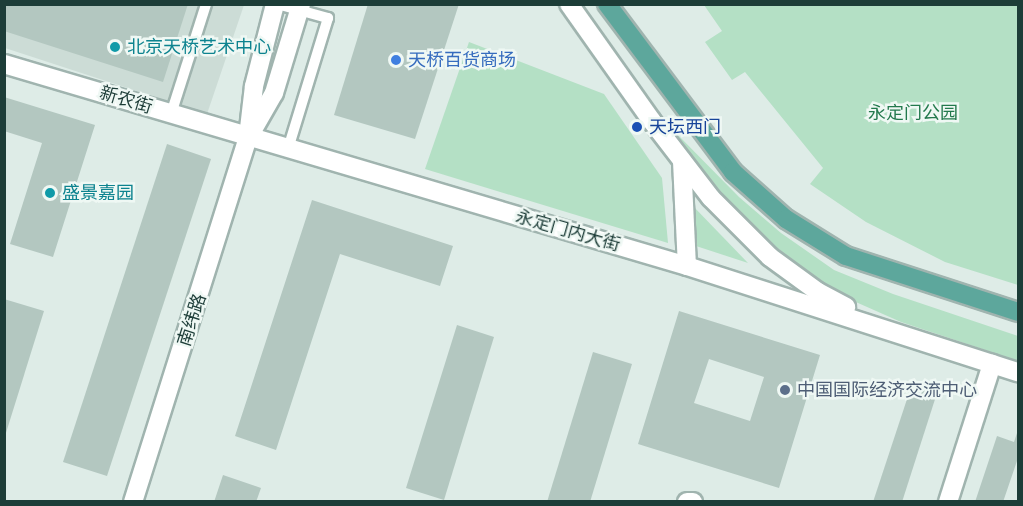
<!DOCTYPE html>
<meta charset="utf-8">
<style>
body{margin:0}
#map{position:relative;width:1023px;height:506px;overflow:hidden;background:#deece7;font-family:Raleway,"Noto Sans SC",sans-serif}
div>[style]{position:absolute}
.built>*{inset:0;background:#ccdcd6}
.green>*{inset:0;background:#b4e0c5}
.building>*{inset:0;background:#b3c7c0}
.roads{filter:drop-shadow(2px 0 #a0b4af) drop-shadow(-2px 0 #a0b4af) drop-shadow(0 2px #a0b4af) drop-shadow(0 -2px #a0b4af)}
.service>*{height:10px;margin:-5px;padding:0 5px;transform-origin:5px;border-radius:5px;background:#fff}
.minor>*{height:18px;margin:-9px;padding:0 9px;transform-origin:9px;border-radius:9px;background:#fff}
.tertiary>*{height:18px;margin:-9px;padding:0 9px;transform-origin:9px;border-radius:9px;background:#fff}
.primary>*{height:18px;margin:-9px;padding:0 9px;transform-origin:9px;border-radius:9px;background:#5da79c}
.dots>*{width:16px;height:16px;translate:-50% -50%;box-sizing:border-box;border:3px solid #eff8f4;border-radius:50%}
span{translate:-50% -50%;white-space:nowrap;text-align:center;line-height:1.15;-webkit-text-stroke:5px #eff8f4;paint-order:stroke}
.culture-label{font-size:18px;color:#0d838f}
.left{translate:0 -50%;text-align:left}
.shop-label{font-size:18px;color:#366cbe}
.street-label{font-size:18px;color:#1d3d38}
.park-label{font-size:18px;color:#23794d}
.transit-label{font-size:18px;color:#164399}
.service-label{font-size:18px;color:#4e5e75}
.frame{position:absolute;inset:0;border:6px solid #1d3d38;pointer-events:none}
</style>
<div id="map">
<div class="built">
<i style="clip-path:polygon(5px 5px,244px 5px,207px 114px,5px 48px)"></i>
</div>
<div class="green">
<i style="clip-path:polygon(704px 5px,1018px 5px,1018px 285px,945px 262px,866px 222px,810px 184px,823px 168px,745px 72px,732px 80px,705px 42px,722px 31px)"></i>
<i style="clip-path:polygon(469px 42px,604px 94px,662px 178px,668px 243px,425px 169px)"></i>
<i style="clip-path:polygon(674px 131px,739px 197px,781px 233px,834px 270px,893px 294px,1018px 336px,1018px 361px,901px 322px,849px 299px,800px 267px,737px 214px)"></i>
<i style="clip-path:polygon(692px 205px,748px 263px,696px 246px)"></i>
</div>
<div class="building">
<i style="clip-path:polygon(4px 4px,188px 4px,163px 82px,4px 31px)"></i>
<i style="clip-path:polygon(368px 4px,459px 4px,415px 139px,334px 115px)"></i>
<i style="clip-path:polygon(4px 97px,95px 125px,53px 257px,10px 244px,42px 143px,4px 131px)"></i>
<i style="clip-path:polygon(167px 144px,211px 159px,107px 476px,63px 462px)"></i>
<i style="clip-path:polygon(312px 200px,453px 246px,440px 286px,340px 254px,276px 450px,235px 436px)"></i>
<i style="clip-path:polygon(4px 299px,44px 311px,5px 436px,4px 436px)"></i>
<i style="clip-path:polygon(evenodd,679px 311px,820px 355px,779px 488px,638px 444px,679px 311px,709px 359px,764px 377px,750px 421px,694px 403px,709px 359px)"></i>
<i style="clip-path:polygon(457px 325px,494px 337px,444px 500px,406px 488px)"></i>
<i style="clip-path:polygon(593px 352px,632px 364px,590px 502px,547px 502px)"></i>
<i style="clip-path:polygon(912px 384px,937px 393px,902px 502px,873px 502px)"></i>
<i style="clip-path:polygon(1018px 430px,1018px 458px,1003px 502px,975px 502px,997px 436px,1014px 442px)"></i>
<i style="clip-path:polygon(223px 475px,261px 488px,256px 502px,214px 502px)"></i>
</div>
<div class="roads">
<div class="service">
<i style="left:277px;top:4px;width:53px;rotate:15.4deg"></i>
<i style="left:328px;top:18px;width:137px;rotate:107deg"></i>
<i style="left:171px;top:114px;width:115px;rotate:-72.3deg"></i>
</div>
<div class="minor">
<i style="left:687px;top:502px;width:6px"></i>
<i style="left:948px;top:502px;width:145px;rotate:-72.3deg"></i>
</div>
<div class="tertiary">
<i style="left:569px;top:4px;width:142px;rotate:54.7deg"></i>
<i style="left:651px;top:120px;width:98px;rotate:52.4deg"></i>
<i style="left:711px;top:198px;width:83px;rotate:45deg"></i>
<i style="left:770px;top:257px;width:59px;rotate:36.1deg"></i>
<i style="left:818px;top:292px;width:32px;rotate:28deg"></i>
<i style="left:4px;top:64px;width:712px;rotate:16.48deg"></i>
<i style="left:687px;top:266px;width:348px;rotate:17.8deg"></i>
<i style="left:251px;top:133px;width:46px;rotate:-60.1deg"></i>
<i style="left:274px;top:93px;width:93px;rotate:-73.1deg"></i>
<i style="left:682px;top:161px;width:105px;rotate:87.3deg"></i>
<i style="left:133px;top:502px;width:383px;rotate:-72.5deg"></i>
<i style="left:248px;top:137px;width:51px;rotate:-83.3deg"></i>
<i style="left:254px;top:86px;width:85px;rotate:-75.6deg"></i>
</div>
<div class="primary">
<i style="left:607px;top:4px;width:210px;rotate:53.1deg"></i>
<i style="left:733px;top:172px;width:71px;rotate:41.6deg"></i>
<i style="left:786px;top:219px;width:70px;rotate:31.7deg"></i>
<i style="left:846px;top:256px;width:181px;rotate:18deg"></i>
</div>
</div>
<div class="dots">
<i style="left:115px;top:47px;background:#0f9aa8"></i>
<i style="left:396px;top:60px;background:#3f7fe0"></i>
<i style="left:637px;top:127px;background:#1a4fb4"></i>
<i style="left:50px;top:193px;background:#0f9aa8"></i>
<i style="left:785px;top:390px;background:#5c6f8a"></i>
</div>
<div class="culture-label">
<span class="left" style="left:127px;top:47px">北京天桥艺术中心</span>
<span class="left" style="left:62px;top:193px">盛景嘉园</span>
</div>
<div class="shop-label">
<span class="left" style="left:408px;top:60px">天桥百货商场</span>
</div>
<div class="street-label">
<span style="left:126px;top:100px;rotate:17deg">新农街</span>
<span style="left:568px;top:231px;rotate:16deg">永定门内大街</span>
<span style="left:192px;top:320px;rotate:-72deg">南纬路</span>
</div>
<div class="park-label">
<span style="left:913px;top:113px">永定门公园</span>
</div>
<div class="transit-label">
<span class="left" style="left:649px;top:127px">天坛西门</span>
</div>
<div class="service-label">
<span class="left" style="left:797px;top:390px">中国国际经济交流中心</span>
</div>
<div class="frame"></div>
</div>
